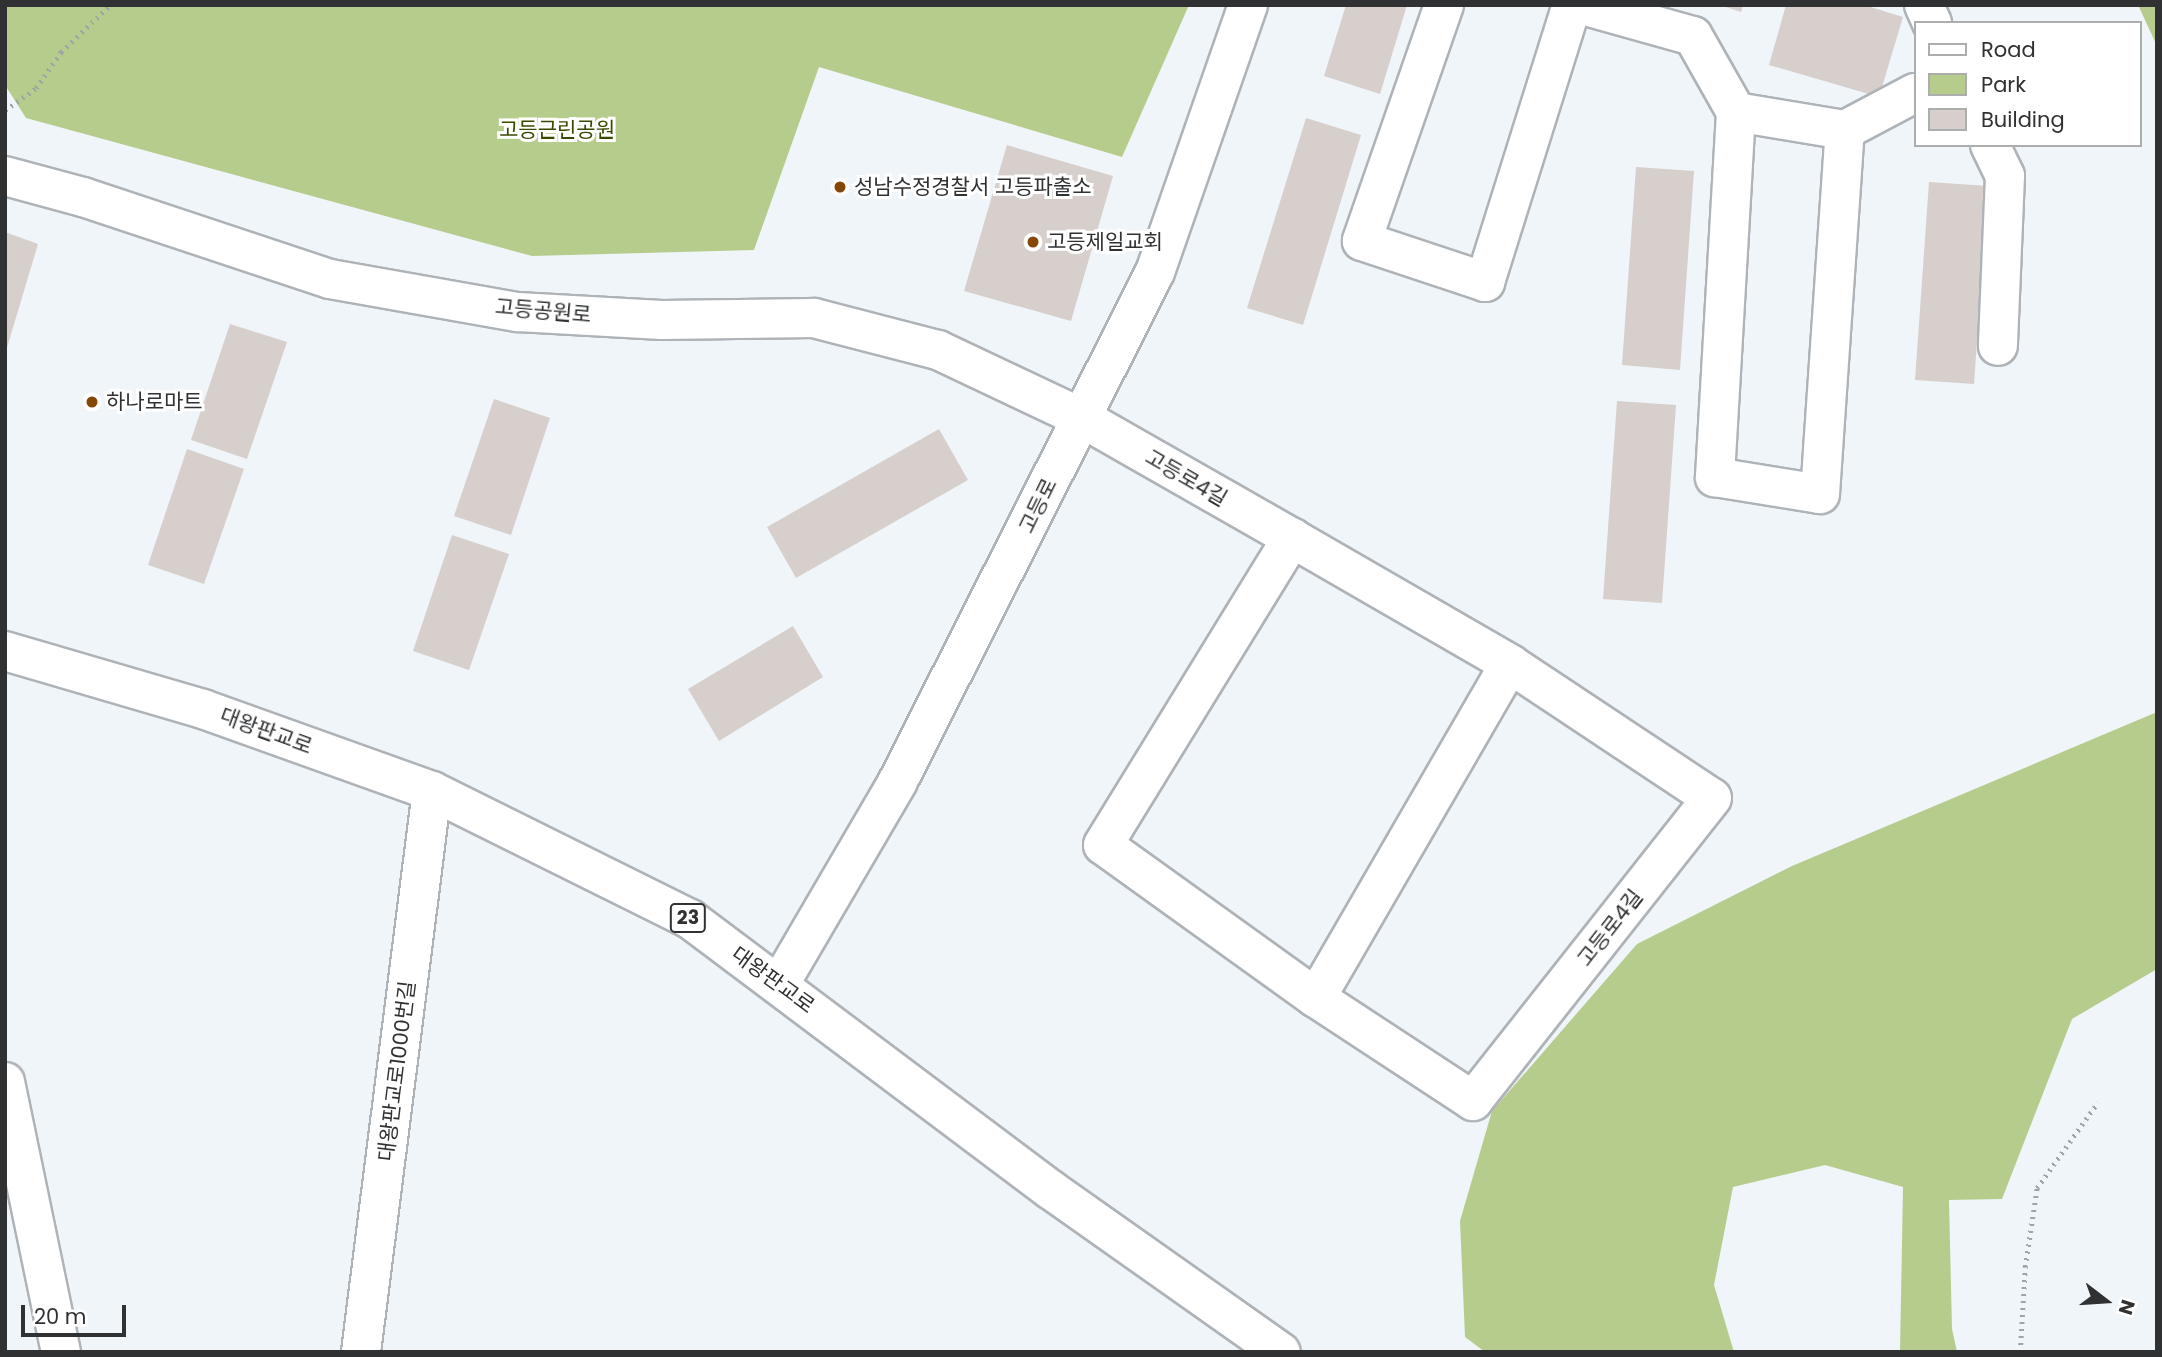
<!DOCTYPE html>
<meta charset="utf-8">
<style>
body{margin:0}
#map{position:relative;width:2162px;height:1357px;overflow:hidden;background:#f0f5fa;font-family:Poppins,"Noto Sans KR",sans-serif}
div>[style]{position:absolute}
.green>*{inset:0;background:#b6cc8c}
.building>*{inset:0;background:#d6cfcb}
.path>*{height:4.5px;margin-top:-2.25px;transform-origin:0;background:repeating-linear-gradient(90deg,#a0a4a7 0 2px,transparent 0 7px)}
.roads{filter:drop-shadow(2px 0 #aeb3b8) drop-shadow(-2px 0 #aeb3b8) drop-shadow(0 2px #aeb3b8) drop-shadow(0 -2px #aeb3b8)}
.minor>*{height:38px;margin:-19px;padding:0 19px;transform-origin:19px;border-radius:19px;background:#fff}
.tertiary>*{height:38px;margin:-19px;padding:0 19px;transform-origin:19px;border-radius:19px;background:#fff}
.primary>*{height:38px;margin:-19px;padding:0 19px;transform-origin:19px;border-radius:19px;background:#fff}
.dots>*{width:19px;height:19px;translate:-50% -50%;box-sizing:border-box;border:4px solid #fff;border-radius:50%}
span{translate:-50% -50%;white-space:nowrap;text-align:center;line-height:1.15;-webkit-text-stroke:6px #fff;paint-order:stroke}
.shield-label span{padding:2px 5px;background:#fff;border:2px solid;border-radius:5px;-webkit-text-stroke-width:0}
.shield-label{font-size:19px;color:#2f3133;font-weight:700}
.park-label{font-size:21px;color:#394a00}
.poi-label{font-size:21px;color:#2f3133}
.left{translate:0 -50%;text-align:left}
.street-label{font-size:21px;color:#2f3133}
.frame{position:absolute;inset:0;border:7px solid #2f3133;pointer-events:none}
.legend{position:absolute;left:1914px;top:21px;width:228px;height:126px;box-sizing:border-box;background:#fff;border:2px solid #acadad;margin:0;padding:9px 12px;list-style:none;font-size:21px;color:#2f3133}
.legend li{display:flex;align-items:center;gap:14px;height:35px}
.legend b{width:35px;border:2px solid #acadad}
.north{position:absolute;left:2071px;top:1266px;width:70px;height:70px;-webkit-text-stroke:5px #fff;paint-order:stroke;rotate:107deg;font-size:19px;font-weight:700;line-height:28px;text-align:center;color:#2f3133}
.north::after{content:'';display:block;margin:auto;width:24px;height:32px;background:#2f3133;clip-path:polygon(50% 0,100% 100%,50% 72%,0 100%)}
.scale{position:absolute;left:21px;top:1305px;width:105px;height:32px;box-sizing:border-box;border:4px solid #2f3133;border-top:0;padding-left:9px;font-size:21px;line-height:24px;white-space:nowrap;color:#2f3133;-webkit-text-stroke:5px #fff;paint-order:stroke}
</style>
<div id="map">
<div class="green">
<i style="clip-path:polygon(5px 5px,1189px 5px,1122px 157px,819px 67px,754px 250px,532px 256px,26px 118px,5px 85px)"></i>
<i style="clip-path:polygon(2139px 7px,2157px 7px,2157px 46px)"></i>
<i style="clip-path:polygon(2157px 712px,2157px 969px,2072px 1019px,2002px 1199px,1949px 1200px,1952px 1329px,1957px 1352px,1900px 1352px,1903px 1187px,1825px 1165px,1733px 1187px,1714px 1285px,1734px 1352px,1485px 1352px,1465px 1337px,1460px 1221px,1492px 1111px,1637px 944px,1792px 866px)"></i>
</div>
<div class="building">
<i style="clip-path:polygon(1346px 5px,1407px 5px,1380px 94px,1324px 76px)"></i>
<i style="clip-path:polygon(1720px 5px,1743px 5px,1741px 12px)"></i>
<i style="clip-path:polygon(1786px 5px,1864px 5px,1903px 17px,1879px 97px,1769px 65px)"></i>
<i style="clip-path:polygon(1306px 118px,1361px 135px,1303px 325px,1247px 308px)"></i>
<i style="clip-path:polygon(1007px 145px,1113px 176px,1071px 321px,964px 291px)"></i>
<i style="clip-path:polygon(1636px 167px,1694px 171px,1680px 370px,1622px 365px)"></i>
<i style="clip-path:polygon(1929px 182px,1988px 186px,1974px 384px,1915px 380px)"></i>
<i style="clip-path:polygon(5px 232px,38px 244px,6px 351px,5px 351px)"></i>
<i style="clip-path:polygon(230px 324px,287px 342px,247px 459px,191px 440px)"></i>
<i style="clip-path:polygon(494px 399px,550px 418px,511px 535px,454px 516px)"></i>
<i style="clip-path:polygon(1617px 401px,1676px 405px,1662px 603px,1603px 599px)"></i>
<i style="clip-path:polygon(939px 429px,968px 480px,796px 578px,767px 527px)"></i>
<i style="clip-path:polygon(187px 449px,244px 469px,204px 584px,148px 565px)"></i>
<i style="clip-path:polygon(452px 535px,509px 554px,469px 670px,413px 651px)"></i>
<i style="clip-path:polygon(793px 626px,823px 677px,719px 741px,688px 689px)"></i>
</div>
<div class="path">
<i style="left:5px;top:110px;width:38px;rotate:-35deg"></i>
<i style="left:36px;top:88px;width:44px;rotate:-55.2deg"></i>
<i style="left:61px;top:52px;width:68px;rotate:-43.8deg"></i>
<i style="left:2020px;top:1352px;width:85px;rotate:-86.6deg"></i>
<i style="left:2025px;top:1267px;width:80px;rotate:-81.4deg"></i>
<i style="left:2037px;top:1188px;width:105px;rotate:-54.7deg"></i>
</div>
<div class="roads">
<div class="minor">
<i style="left:1444px;top:5px;width:250px;rotate:109.2deg"></i>
<i style="left:1362px;top:241px;width:130px;rotate:18.4deg"></i>
<i style="left:1485px;top:282px;width:290px;rotate:-72.6deg"></i>
<i style="left:1582px;top:5px;width:115px;rotate:15.6deg"></i>
<i style="left:1693px;top:36px;width:87px;rotate:60.5deg"></i>
<i style="left:1736px;top:112px;width:366px;rotate:93.3deg"></i>
<i style="left:1715px;top:477px;width:106px;rotate:9.2deg"></i>
<i style="left:1820px;top:494px;width:365px;rotate:-86.1deg"></i>
<i style="left:1845px;top:130px;width:79px;rotate:-27.9deg"></i>
<i style="left:1924px;top:5px;width:20px;rotate:66deg"></i>
<i style="left:1736px;top:112px;width:110px;rotate:9.4deg"></i>
<i style="left:1990px;top:145px;width:34px;rotate:64deg"></i>
<i style="left:2005px;top:176px;width:170px;rotate:92.4deg"></i>
<i style="left:5px;top:176px;width:81px;rotate:15.1deg"></i>
<i style="left:83px;top:197px;width:260px;rotate:18.4deg"></i>
<i style="left:330px;top:279px;width:191px;rotate:10deg"></i>
<i style="left:518px;top:312px;width:144px;rotate:3.2deg"></i>
<i style="left:662px;top:320px;width:152px;rotate:-0.8deg"></i>
<i style="left:814px;top:318px;width:128px;rotate:14.5deg"></i>
<i style="left:938px;top:350px;width:157px;rotate:25.3deg"></i>
<i style="left:1080px;top:417px;width:244px;rotate:29.7deg"></i>
<i style="left:1292px;top:538px;width:252px;rotate:30deg"></i>
<i style="left:1510px;top:664px;width:242px;rotate:33.6deg"></i>
<i style="left:1712px;top:798px;width:386px;rotate:128.3deg"></i>
<i style="left:1473px;top:1101px;width:188px;rotate:-146.7deg"></i>
<i style="left:1316px;top:998px;width:262px;rotate:-144.3deg"></i>
<i style="left:1103px;top:845px;width:361px;rotate:-58.4deg"></i>
<i style="left:1316px;top:998px;width:386px;rotate:-59.9deg"></i>
<i style="left:5px;top:1082px;width:276px;rotate:78.3deg"></i>
<i style="left:361px;top:1352px;width:565px;rotate:-82.79deg"></i>
</div>
<div class="tertiary">
<i style="left:779px;top:985px;width:236px;rotate:-59.7deg"></i>
<i style="left:898px;top:781px;width:570px;rotate:-63.21deg"></i>
<i style="left:1155px;top:272px;width:283px;rotate:-70.8deg"></i>
</div>
<div class="primary">
<i style="left:5px;top:651px;width:206px;rotate:16.3deg"></i>
<i style="left:203px;top:709px;width:243px;rotate:19.7deg"></i>
<i style="left:432px;top:791px;width:288px;rotate:26.4deg"></i>
<i style="left:690px;top:919px;width:451px;rotate:36.9deg"></i>
<i style="left:1051px;top:1190px;width:281px;rotate:35.2deg"></i>
</div>
</div>
<div class="dots">
<i style="left:840px;top:187px;background:#854706"></i>
<i style="left:1033px;top:242px;background:#854706"></i>
<i style="left:92px;top:402px;background:#854706"></i>
</div>
<div class="shield-label">
<span style="left:688px;top:918px">23</span>
</div>
<div class="park-label">
<span style="left:557px;top:130px">고등근린공원</span>
</div>
<div class="poi-label">
<span class="left" style="left:854px;top:187px">성남수정경찰서 고등파출소</span>
<span class="left" style="left:1047px;top:242px">고등제일교회</span>
<span class="left" style="left:106px;top:402px">하나로마트</span>
</div>
<div class="street-label">
<span style="left:543px;top:311px;rotate:5deg">고등공원로</span>
<span style="left:1186px;top:478px;rotate:30deg">고등로4길</span>
<span style="left:1038px;top:506px;rotate:-64deg">고등로</span>
<span style="left:266px;top:731px;rotate:20deg">대왕판교로</span>
<span style="left:1610px;top:928px;rotate:-52deg">고등로4길</span>
<span style="left:773px;top:980px;rotate:36deg">대왕판교로</span>
<span style="left:397px;top:1071px;rotate:-83deg">대왕판교로1000번길</span>
</div>
<div class="frame"></div>
<ul class="legend">
<li><b style="height:9px;background:#fff"></b>Road</li>
<li><b style="height:19px;background:#b6cc8c"></b>Park</li>
<li><b style="height:19px;background:#d6cfcb"></b>Building</li>
</ul>
<div class="north">N</div>
<div class="scale">20 m</div>
</div>
